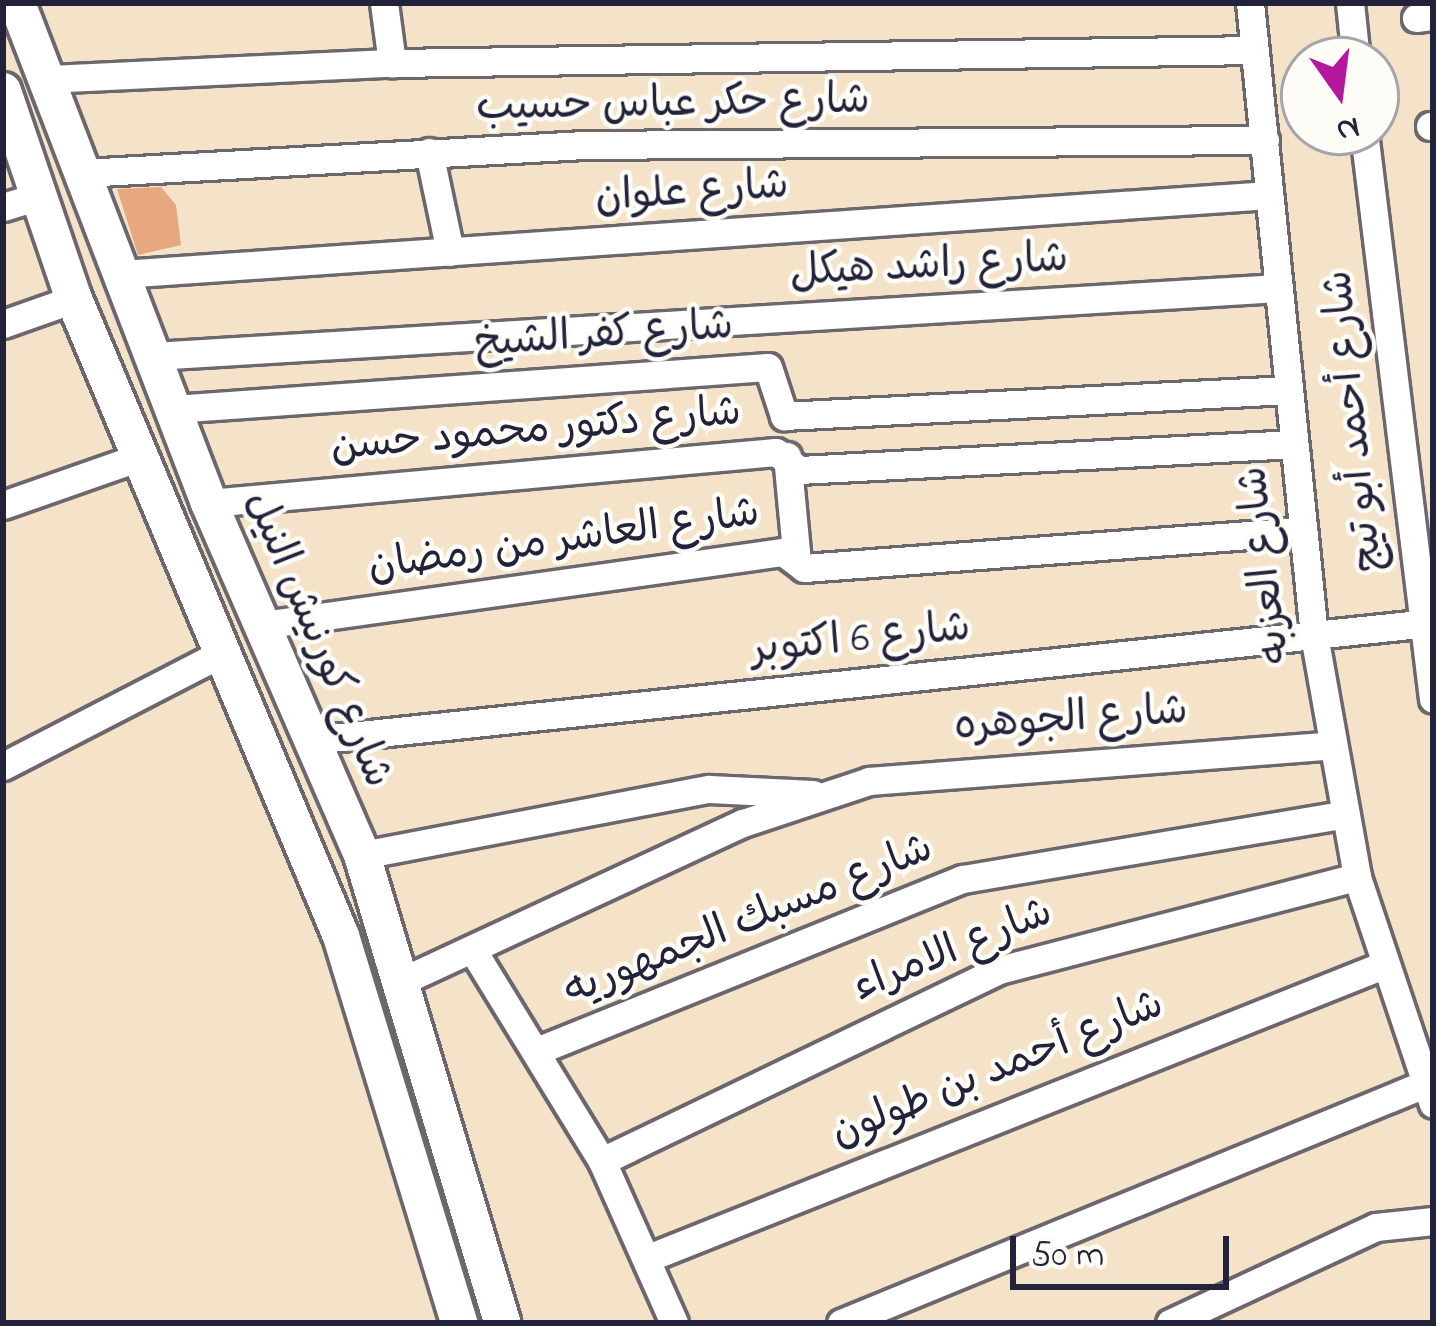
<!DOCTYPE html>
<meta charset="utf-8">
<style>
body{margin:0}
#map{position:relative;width:1436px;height:1326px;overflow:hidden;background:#f4e3c9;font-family:"Indie Flower","Playpen Sans Arabic",sans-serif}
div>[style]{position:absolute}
.building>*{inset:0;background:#e7a87f}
.roads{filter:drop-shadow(3px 0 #6c666d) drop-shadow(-3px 0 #6c666d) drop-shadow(0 3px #6c666d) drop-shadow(0 -3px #6c666d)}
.minor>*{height:27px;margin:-13.5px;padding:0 13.5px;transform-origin:13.5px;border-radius:13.5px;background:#fff}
.major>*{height:36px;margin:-18px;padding:0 18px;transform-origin:18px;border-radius:18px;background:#fff}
span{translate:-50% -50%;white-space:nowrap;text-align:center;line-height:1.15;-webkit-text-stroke:9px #fdfcf7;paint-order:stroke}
.street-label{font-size:42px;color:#22223b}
.frame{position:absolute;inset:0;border:6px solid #22223b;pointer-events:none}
.north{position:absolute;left:1280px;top:36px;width:120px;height:120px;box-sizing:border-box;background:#fdfcf7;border:3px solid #a5a5ac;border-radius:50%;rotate:166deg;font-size:33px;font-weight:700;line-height:48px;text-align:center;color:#22223b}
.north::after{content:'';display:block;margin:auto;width:42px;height:54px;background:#b5179e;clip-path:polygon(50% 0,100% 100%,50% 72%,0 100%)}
.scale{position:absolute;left:1010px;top:1236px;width:219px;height:54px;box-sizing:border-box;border:6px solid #22223b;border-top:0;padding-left:15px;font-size:36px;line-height:42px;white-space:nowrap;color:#22223b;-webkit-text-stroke:9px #fdfcf7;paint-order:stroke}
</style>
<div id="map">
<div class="building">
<i style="clip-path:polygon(161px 187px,176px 205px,181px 245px,138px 255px,117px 189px)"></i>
</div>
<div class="roads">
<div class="minor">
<i style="left:384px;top:3px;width:61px;rotate:82.4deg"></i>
<i style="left:1250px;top:3px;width:635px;rotate:84.22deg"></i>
<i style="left:1314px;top:635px;width:246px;rotate:79.9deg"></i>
<i style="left:1357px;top:877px;width:239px;rotate:71.5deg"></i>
<i style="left:1350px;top:3px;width:57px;rotate:84deg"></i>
<i style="left:1416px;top:18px;width:17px;rotate:-7deg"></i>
<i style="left:47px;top:79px;width:345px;rotate:-2.7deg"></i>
<i style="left:392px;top:63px;width:862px;rotate:-0.86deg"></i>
<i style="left:1430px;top:126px;width:3px"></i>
<i style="left:1364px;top:132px;width:571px;rotate:83.06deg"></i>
<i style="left:429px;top:152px;width:102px;rotate:78.1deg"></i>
<i style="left:83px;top:173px;width:497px;rotate:-3.2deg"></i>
<i style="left:579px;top:145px;width:686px;rotate:-0.42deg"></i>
<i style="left:3px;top:207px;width:39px;rotate:-17deg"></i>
<i style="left:121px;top:274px;width:1151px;rotate:-3.94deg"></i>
<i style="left:3px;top:324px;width:75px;rotate:-19.4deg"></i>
<i style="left:153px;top:356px;width:1128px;rotate:-3.46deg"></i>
<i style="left:173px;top:409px;width:596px;rotate:-4.04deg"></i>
<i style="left:768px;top:367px;width:52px;rotate:71.9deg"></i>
<i style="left:784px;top:416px;width:506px;rotate:-2.95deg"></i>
<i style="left:787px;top:456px;width:105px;rotate:84.6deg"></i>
<i style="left:209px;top:503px;width:569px;rotate:-5.14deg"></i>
<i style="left:776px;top:452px;width:29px;rotate:38deg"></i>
<i style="left:799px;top:470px;width:496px;rotate:-3deg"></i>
<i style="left:3px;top:505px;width:145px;rotate:-19.3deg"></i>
<i style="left:262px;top:625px;width:526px;rotate:-7.98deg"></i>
<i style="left:783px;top:552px;width:26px;rotate:37deg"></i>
<i style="left:804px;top:568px;width:500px;rotate:-4.24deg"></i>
<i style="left:312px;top:740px;width:1114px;rotate:-5.98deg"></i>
<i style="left:3px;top:766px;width:246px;rotate:-27.3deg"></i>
<i style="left:362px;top:855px;width:353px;rotate:-10.8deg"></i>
<i style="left:709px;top:789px;width:104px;rotate:2.8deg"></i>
<i style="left:472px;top:949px;width:249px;rotate:58.5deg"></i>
<i style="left:602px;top:1161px;width:177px;rotate:66deg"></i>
<i style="left:400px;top:982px;width:378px;rotate:-24.9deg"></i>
<i style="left:743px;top:823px;width:133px;rotate:-18.4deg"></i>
<i style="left:869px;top:781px;width:465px;rotate:-4.4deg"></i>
<i style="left:539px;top:1050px;width:457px;rotate:-22deg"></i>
<i style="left:963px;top:879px;width:388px;rotate:-9.6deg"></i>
<i style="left:602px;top:1161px;width:441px;rotate:-25.7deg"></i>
<i style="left:999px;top:970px;width:370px;rotate:-14.6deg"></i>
<i style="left:648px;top:1258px;width:789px;rotate:-21.72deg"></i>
<i style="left:841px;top:1323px;width:633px;rotate:-22.27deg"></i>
<i style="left:1170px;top:1323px;width:227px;rotate:-25deg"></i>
<i style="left:1376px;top:1227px;width:57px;rotate:-6deg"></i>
</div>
<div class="major">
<i style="left:17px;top:3px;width:536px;rotate:68.99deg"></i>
<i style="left:209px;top:503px;width:384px;rotate:66.5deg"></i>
<i style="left:362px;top:855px;width:488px;rotate:73.3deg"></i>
<i style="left:3px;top:91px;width:220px;rotate:71.2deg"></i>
<i style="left:74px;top:299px;width:691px;rotate:67.26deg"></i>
<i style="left:341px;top:936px;width:405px;rotate:73deg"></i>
</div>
</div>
<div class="street-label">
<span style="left:673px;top:105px;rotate:-1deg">شارع حكر عباس حسيب</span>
<span style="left:692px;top:193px;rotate:-4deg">شارع علوان</span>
<span style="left:929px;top:267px;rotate:-3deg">شارع راشد هيكل</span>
<span style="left:604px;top:336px;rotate:-4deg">شارع كفر الشيخ</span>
<span style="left:1355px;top:421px;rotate:-96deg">شارع أحمد أبو تيج</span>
<span style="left:536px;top:431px;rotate:-5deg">شارع دكتور محمود حسن</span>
<span style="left:564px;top:541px;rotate:-8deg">شارع العاشر من رمضان</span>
<span style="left:1266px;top:565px;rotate:-97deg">شارع العزبه</span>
<span style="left:317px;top:640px;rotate:67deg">شارع كورنيش النيل</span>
<span style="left:861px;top:640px;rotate:-6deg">شارع 6 اكتوبر</span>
<span style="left:1071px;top:720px;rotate:-4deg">شارع الجوهره</span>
<span style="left:749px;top:921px;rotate:-22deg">شارع مسبك الجمهوريه</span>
<span style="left:953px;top:951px;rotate:-22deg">شارع الامراء</span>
<span style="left:998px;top:1070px;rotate:-22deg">شارع أحمد بن طولون</span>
</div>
<div class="frame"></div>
<div class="north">N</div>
<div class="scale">50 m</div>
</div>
